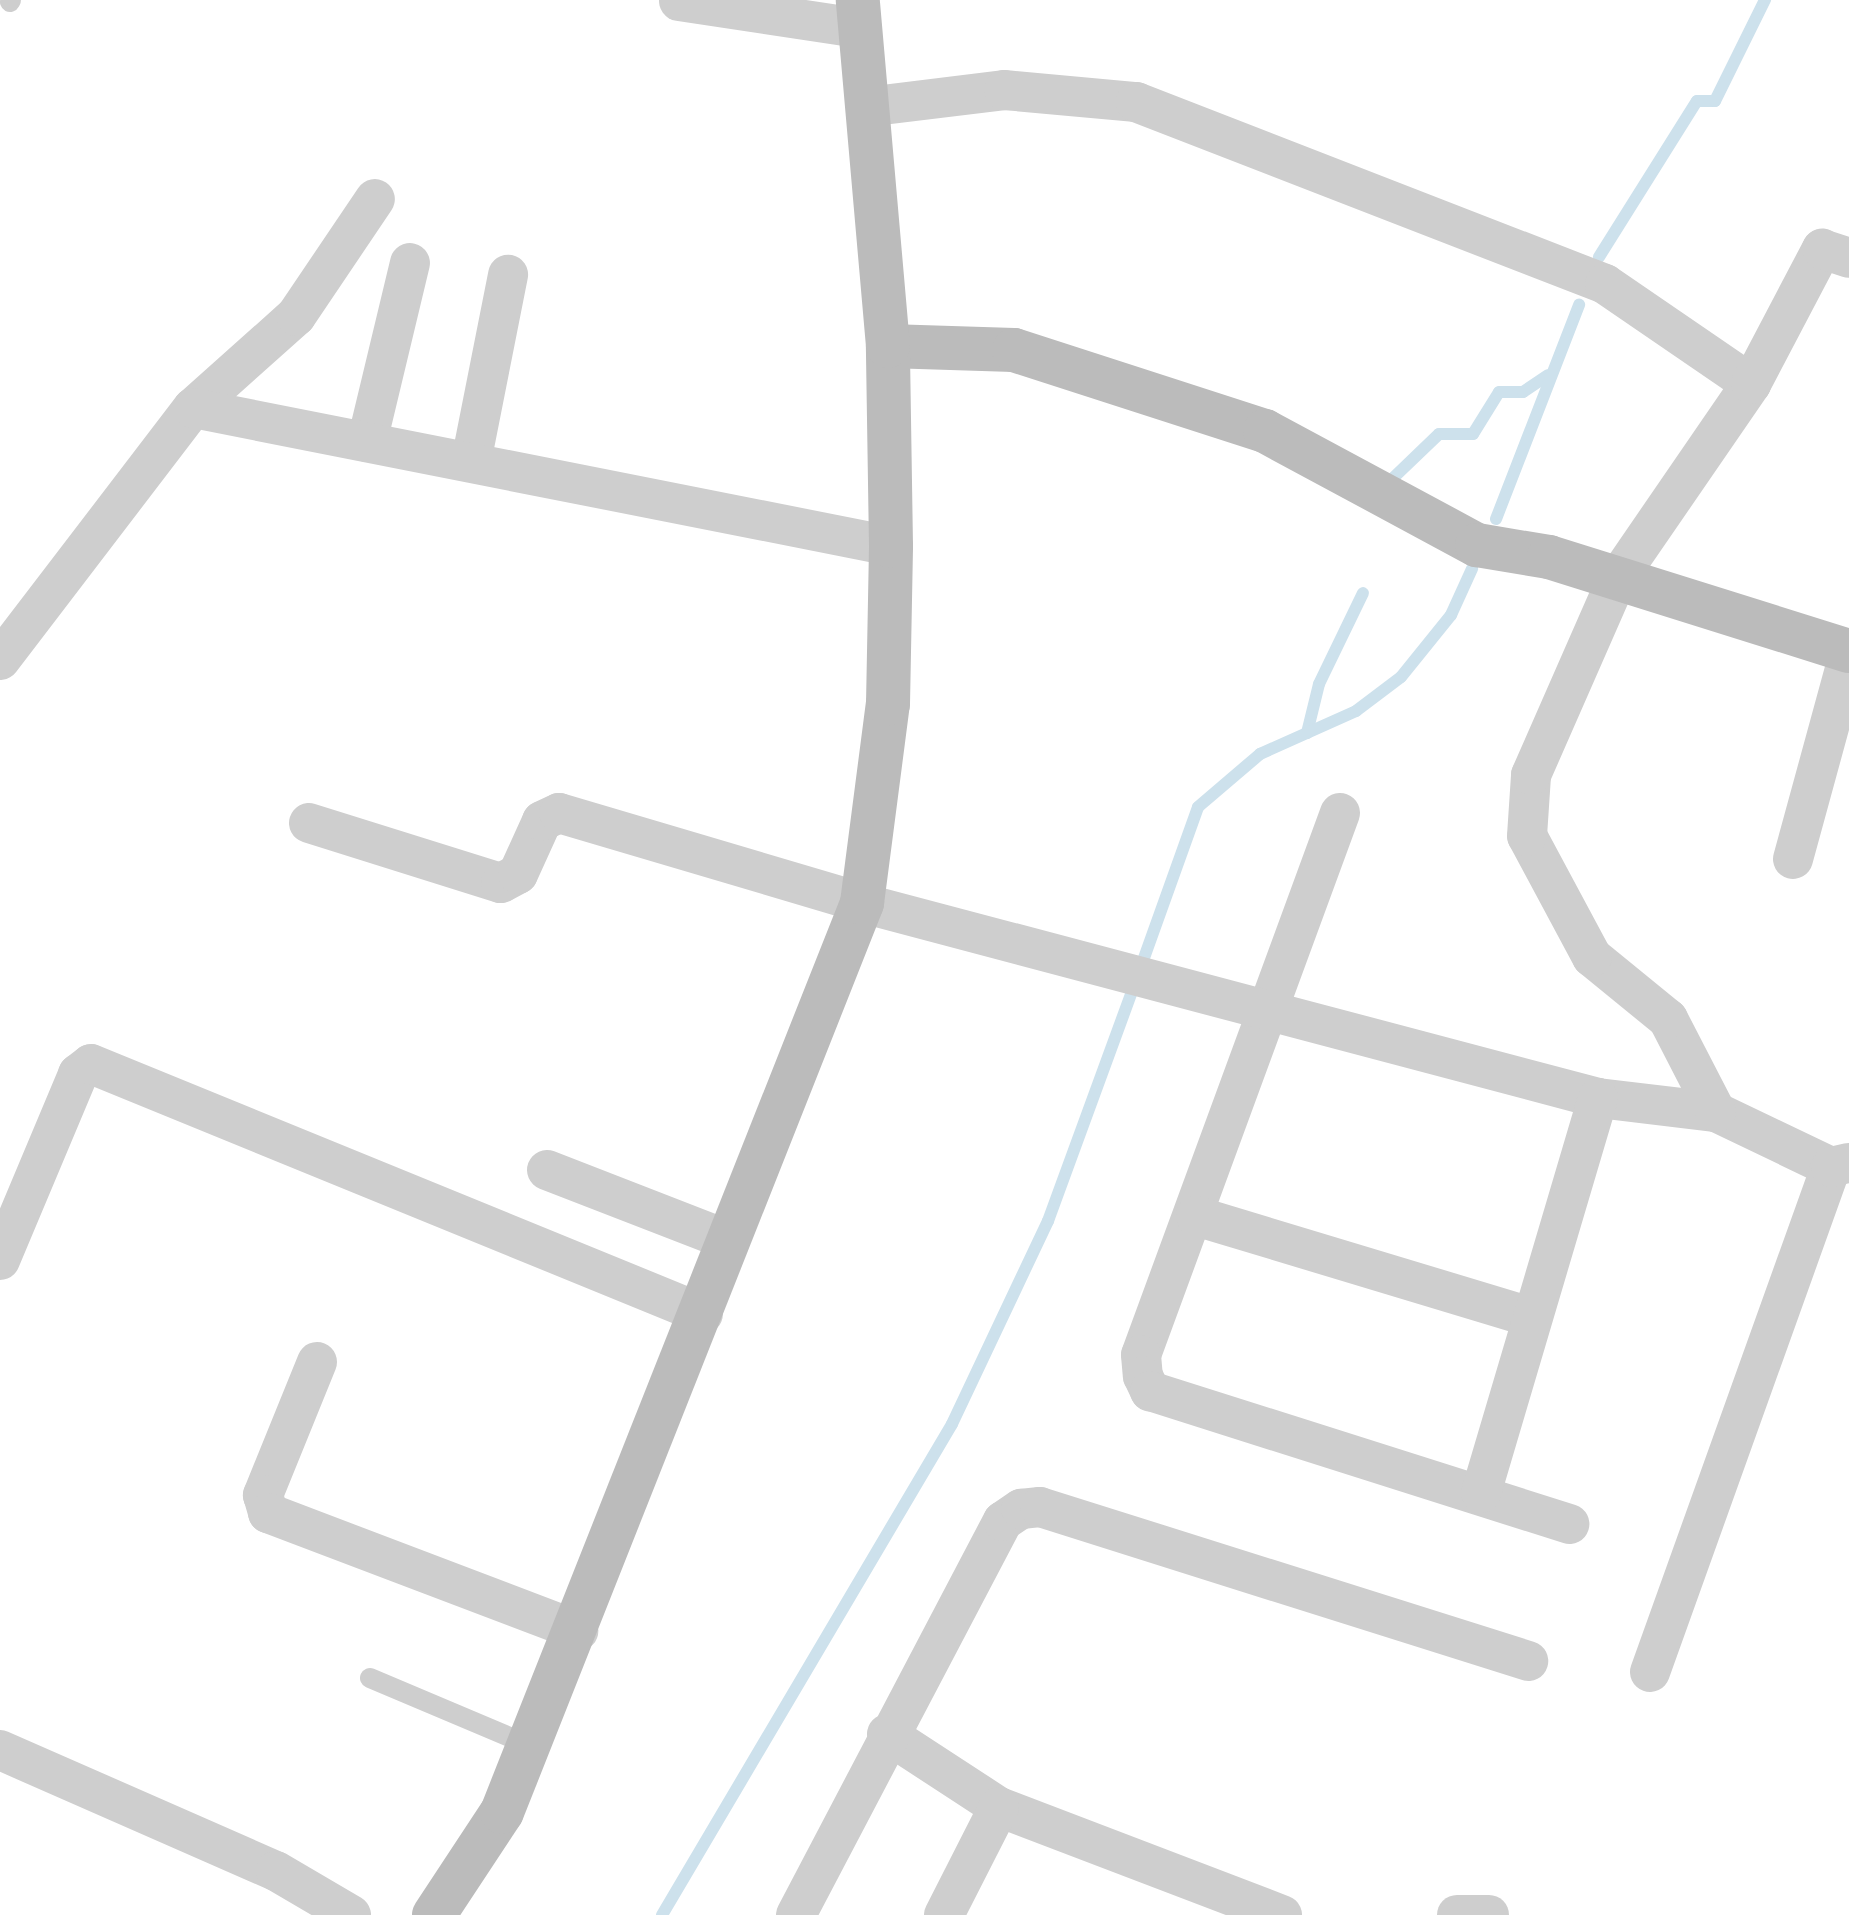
<!DOCTYPE html>
<style>
body{margin:0}
#map{position:relative;width:1849px;height:1915px;overflow:hidden;background:#fff;font-family:"Golos Text",sans-serif}
div>[style]{position:absolute}
.stream>*{height:12px;margin:-6px;padding:0 6px;transform-origin:6px;border-radius:6px;background:#cde1ec}
.lane>*{height:20px;margin:-10px;padding:0 10px;transform-origin:10px;border-radius:10px;background:#cecece}
.street>*{height:40px;margin:-20px;padding:0 20px;transform-origin:20px;border-radius:20px;background:#cecece}
.secondary>*{height:44px;margin:-22px;padding:0 22px;transform-origin:22px;border-radius:22px;background:#bbb}
span{translate:-50% -50%;white-space:nowrap;text-align:center;line-height:1.15;-webkit-text-stroke:8px #fff;paint-order:stroke}
</style>
<div id="map">
<div class="stream">
<i style="left:1599px;top:257px;width:184px;rotate:-57.9deg"></i>
<i style="left:1697px;top:101px;width:18px"></i>
<i style="left:1715px;top:101px;width:113px;rotate:-63.7deg"></i>
<i style="left:1390px;top:481px;width:68px;rotate:-43.8deg"></i>
<i style="left:1439px;top:434px;width:34px"></i>
<i style="left:1473px;top:434px;width:49px;rotate:-58.2deg"></i>
<i style="left:1499px;top:392px;width:24px"></i>
<i style="left:1523px;top:392px;width:30px;rotate:-34deg"></i>
<i style="left:1496px;top:519px;width:230px;rotate:-68.8deg"></i>
<i style="left:1307px;top:733px;width:50px;rotate:-76.2deg"></i>
<i style="left:1319px;top:684px;width:101px;rotate:-64.2deg"></i>
<i style="left:1144px;top:958px;width:160px;rotate:-70.3deg"></i>
<i style="left:1198px;top:807px;width:82px;rotate:-40.5deg"></i>
<i style="left:1260px;top:754px;width:105px;rotate:-24.1deg"></i>
<i style="left:1356px;top:711px;width:56px;rotate:-37.1deg"></i>
<i style="left:1401px;top:677px;width:80px;rotate:-51.1deg"></i>
<i style="left:1451px;top:615px;width:51px;rotate:-65.5deg"></i>
<i style="left:662px;top:1915px;width:570px;rotate:-59.43deg"></i>
<i style="left:952px;top:1424px;width:225px;rotate:-64.7deg"></i>
<i style="left:1048px;top:1221px;width:242px;rotate:-69.9deg"></i>
</div>
<div class="lane">
<i style="left:10px;top:2px;width:2px;rotate:-63deg"></i>
<i style="left:370px;top:1678px;width:169px;rotate:22.9deg"></i>
</div>
<div class="street">
<i style="left:679px;top:1px;width:181px;rotate:8.6deg"></i>
<i style="left:866px;top:107px;width:139px;rotate:-7deg"></i>
<i style="left:1004px;top:90px;width:133px;rotate:5.2deg"></i>
<i style="left:1136px;top:102px;width:503px;rotate:21.21deg"></i>
<i style="left:1605px;top:284px;width:177px;rotate:34.4deg"></i>
<i style="left:193px;top:408px;width:138px;rotate:-41.8deg"></i>
<i style="left:296px;top:316px;width:141px;rotate:-56deg"></i>
<i style="left:367px;top:442px;width:184px;rotate:-76.5deg"></i>
<i style="left:471px;top:462px;width:191px;rotate:-78.8deg"></i>
<i style="left:0;top:660px;width:317px;rotate:-52.6deg"></i>
<i style="left:193px;top:408px;width:712px;rotate:11.18deg"></i>
<i style="left:1340px;top:813px;width:577px;rotate:110.16deg"></i>
<i style="left:1141px;top:1355px;width:21px;rotate:85deg"></i>
<i style="left:1143px;top:1376px;width:17px;rotate:65deg"></i>
<i style="left:1150px;top:1391px;width:440px;rotate:17.6deg"></i>
<i style="left:309px;top:823px;width:201px;rotate:17.4deg"></i>
<i style="left:501px;top:883px;width:19px;rotate:-28deg"></i>
<i style="left:518px;top:874px;width:58px;rotate:-65.6deg"></i>
<i style="left:542px;top:821px;width:19px;rotate:-25deg"></i>
<i style="left:559px;top:813px;width:316px;rotate:16.5deg"></i>
<i style="left:862px;top:903px;width:761px;rotate:14.84deg"></i>
<i style="left:1598px;top:1098px;width:119px;rotate:6.8deg"></i>
<i style="left:1716px;top:1112px;width:127px;rotate:25.6deg"></i>
<i style="left:1793px;top:859px;width:213px;rotate:-74.7deg"></i>
<i style="left:1716px;top:1112px;width:105px;rotate:-117.3deg"></i>
<i style="left:1668px;top:1019px;width:98px;rotate:-140.8deg"></i>
<i style="left:1592px;top:957px;width:137px;rotate:-118.2deg"></i>
<i style="left:1527px;top:836px;width:61px;rotate:-86.2deg"></i>
<i style="left:1531px;top:775px;width:214px;rotate:-66.3deg"></i>
<i style="left:1617px;top:579px;width:237px;rotate:-55.5deg"></i>
<i style="left:1751px;top:384px;width:153px;rotate:-62.3deg"></i>
<i style="left:1822px;top:249px;width:28px;rotate:18deg"></i>
<i style="left:547px;top:1170px;width:196px;rotate:21.2deg"></i>
<i style="left:1196px;top:1216px;width:350px;rotate:16.8deg"></i>
<i style="left:0;top:1260px;width:202px;rotate:-67.2deg"></i>
<i style="left:78px;top:1074px;width:16px;rotate:-38deg"></i>
<i style="left:91px;top:1064px;width:661px;rotate:22.22deg"></i>
<i style="left:317px;top:1362px;width:144px;rotate:112.1deg"></i>
<i style="left:263px;top:1495px;width:19px;rotate:74deg"></i>
<i style="left:268px;top:1513px;width:332px;rotate:20.8deg"></i>
<i style="left:1481px;top:1493px;width:412px;rotate:-73.5deg"></i>
<i style="left:1650px;top:1672px;width:536px;rotate:-70.28deg"></i>
<i style="left:1831px;top:1167px;width:18px;rotate:-13deg"></i>
<i style="left:887px;top:1734px;width:134px;rotate:33.1deg"></i>
<i style="left:999px;top:1807px;width:303px;rotate:20.9deg"></i>
<i style="left:0;top:1750px;width:301px;rotate:23.7deg"></i>
<i style="left:276px;top:1871px;width:87px;rotate:30.4deg"></i>
<i style="left:796px;top:1915px;width:445px;rotate:-62.3deg"></i>
<i style="left:1003px;top:1521px;width:22px;rotate:-34deg"></i>
<i style="left:1021px;top:1509px;width:19px;rotate:-6deg"></i>
<i style="left:1040px;top:1507px;width:512px;rotate:17.51deg"></i>
<i style="left:944px;top:1915px;width:121px;rotate:-63deg"></i>
<i style="left:1457px;top:1915px;width:32px"></i>
</div>
<div class="secondary">
<i style="left:888px;top:346px;width:126px;rotate:1.8deg"></i>
<i style="left:1014px;top:350px;width:264px;rotate:17.9deg"></i>
<i style="left:1265px;top:431px;width:241px;rotate:28.3deg"></i>
<i style="left:1477px;top:545px;width:73px;rotate:9.5deg"></i>
<i style="left:1549px;top:557px;width:314px;rotate:17.4deg"></i>
<i style="left:434px;top:1915px;width:123px;rotate:-56.6deg"></i>
<i style="left:502px;top:1812px;width:978px;rotate:-68.39deg"></i>
<i style="left:862px;top:903px;width:201px;rotate:-82.6deg"></i>
<i style="left:888px;top:704px;width:158px;rotate:-88.9deg"></i>
<i style="left:891px;top:546px;width:200px;rotate:-90.9deg"></i>
<i style="left:888px;top:346px;width:347px;rotate:-95deg"></i>
</div>
</div>
